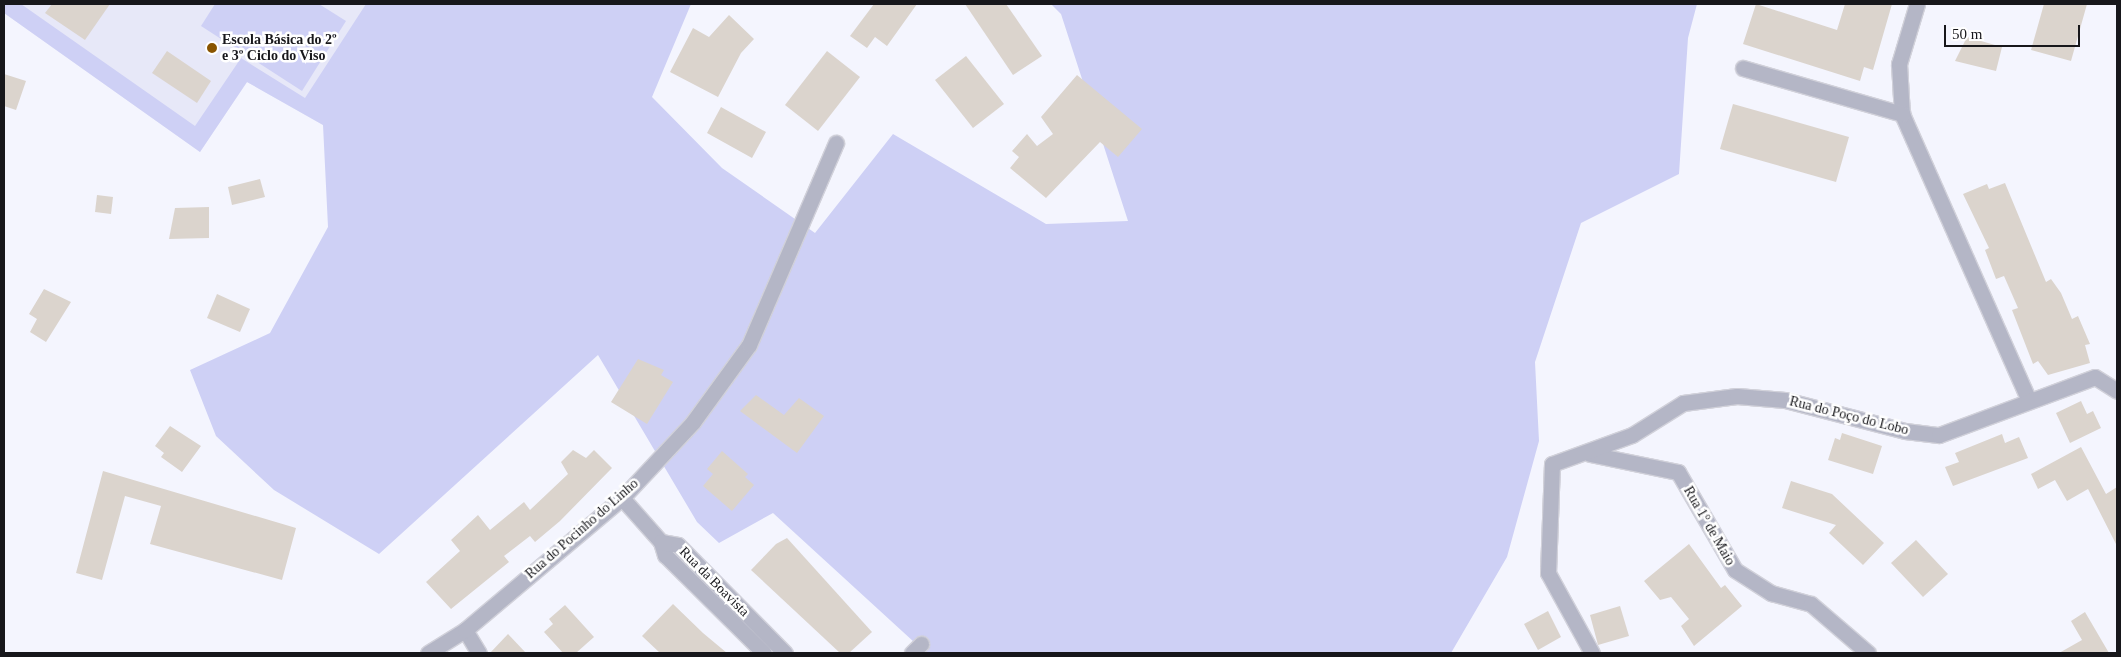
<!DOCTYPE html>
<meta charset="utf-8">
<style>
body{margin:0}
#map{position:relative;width:2121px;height:657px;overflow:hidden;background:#f4f5fe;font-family:Georgia,serif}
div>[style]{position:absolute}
.built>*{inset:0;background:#e7e8f8}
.green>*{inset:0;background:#ced0f5}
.building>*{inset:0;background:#dbd4cd}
.roads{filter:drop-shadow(1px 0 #d1d1da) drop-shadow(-1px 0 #d1d1da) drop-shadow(0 1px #d1d1da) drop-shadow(0 -1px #d1d1da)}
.minor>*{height:15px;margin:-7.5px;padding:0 7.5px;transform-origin:7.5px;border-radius:7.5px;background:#b4b6c6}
.dots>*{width:14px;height:14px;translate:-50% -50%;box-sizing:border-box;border:2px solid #fff;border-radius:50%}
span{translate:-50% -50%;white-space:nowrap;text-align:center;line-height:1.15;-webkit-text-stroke:5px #fff;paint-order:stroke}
.poi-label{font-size:14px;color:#17171b;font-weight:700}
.left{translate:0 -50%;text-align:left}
.street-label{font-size:14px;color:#17171b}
.frame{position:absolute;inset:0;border:5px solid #17171b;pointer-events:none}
.scale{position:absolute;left:1944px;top:25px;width:136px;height:22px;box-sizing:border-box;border:2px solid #17171b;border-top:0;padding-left:6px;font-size:15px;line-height:18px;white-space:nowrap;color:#17171b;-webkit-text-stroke:4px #fff;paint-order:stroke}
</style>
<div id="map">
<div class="built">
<i style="clip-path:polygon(4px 4px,398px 4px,323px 125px,247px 82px,200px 152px,4px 13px)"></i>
</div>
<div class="green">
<i style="clip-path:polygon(4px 4px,21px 4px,195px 126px,241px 58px,305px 98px,366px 4px,691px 4px,652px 97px,722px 168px,815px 233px,893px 134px,1046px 224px,1128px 221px,1061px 14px,1051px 4px,1697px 4px,1688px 38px,1679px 174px,1581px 223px,1535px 362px,1539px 441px,1507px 557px,1451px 653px,926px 653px,773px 513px,719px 543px,697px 522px,598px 355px,379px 554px,274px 490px,216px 436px,190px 370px,270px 333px,328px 227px,323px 125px,247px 82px,200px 152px,4px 13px)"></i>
<i style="clip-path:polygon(215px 4px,319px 4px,346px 21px,302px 91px,201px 26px)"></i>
</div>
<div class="building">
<i style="clip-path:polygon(52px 4px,110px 4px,85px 40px,45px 13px)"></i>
<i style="clip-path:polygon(874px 4px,917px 4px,887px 46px,875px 37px,867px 48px,850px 36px)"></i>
<i style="clip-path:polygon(965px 4px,1006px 4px,1042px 56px,1013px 75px)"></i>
<i style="clip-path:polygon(1756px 4px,1837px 30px,1845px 4px,1892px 4px,1873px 70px,1864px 67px,1860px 81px,1743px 44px)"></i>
<i style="clip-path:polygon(2044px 4px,2087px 4px,2071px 61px,2031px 50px)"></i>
<i style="clip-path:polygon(729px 15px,754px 39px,741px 53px,718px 97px,670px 72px,693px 28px,709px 37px)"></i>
<i style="clip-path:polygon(1967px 37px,2002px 47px,1996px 71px,1955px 61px)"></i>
<i style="clip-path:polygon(167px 51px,211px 81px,197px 103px,152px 73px)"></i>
<i style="clip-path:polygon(827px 51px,860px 77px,818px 131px,785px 105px)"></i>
<i style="clip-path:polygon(966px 56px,1004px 104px,973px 128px,935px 80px)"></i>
<i style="clip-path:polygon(4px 74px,26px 81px,16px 110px,4px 106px)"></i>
<i style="clip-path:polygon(1077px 75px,1142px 129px,1118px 157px,1100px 142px,1046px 198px,1010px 168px,1019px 157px,1012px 151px,1027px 134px,1037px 146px,1053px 134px,1041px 117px)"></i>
<i style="clip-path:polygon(1733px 104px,1849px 137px,1836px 182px,1720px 149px)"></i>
<i style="clip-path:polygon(721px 107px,766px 132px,752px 158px,707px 133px)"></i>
<i style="clip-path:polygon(260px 179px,265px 197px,232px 205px,228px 187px)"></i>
<i style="clip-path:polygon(2005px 183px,2046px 282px,2051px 279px,2061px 293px,2072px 319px,2078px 316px,2090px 344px,2085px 345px,2090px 363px,2048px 375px,2038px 361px,2033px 364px,2012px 310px,2018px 308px,2004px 276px,1996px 279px,1985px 250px,1989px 248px,1963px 194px,1987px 184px,1989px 189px)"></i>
<i style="clip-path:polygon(97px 195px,113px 197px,111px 214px,95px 212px)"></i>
<i style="clip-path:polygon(209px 207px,209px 238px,169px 239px,175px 208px)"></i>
<i style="clip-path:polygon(44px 289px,71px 302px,46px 342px,30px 332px,37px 319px,29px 314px)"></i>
<i style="clip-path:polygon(217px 294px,250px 309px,240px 332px,207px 318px)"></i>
<i style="clip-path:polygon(638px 359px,664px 370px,661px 375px,673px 382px,647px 424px,611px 402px)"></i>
<i style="clip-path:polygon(756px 395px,784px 415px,799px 398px,824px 416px,797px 453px,740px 411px)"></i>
<i style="clip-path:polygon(2081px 401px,2087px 414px,2093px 411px,2101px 428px,2070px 443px,2056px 413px)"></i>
<i style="clip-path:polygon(170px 426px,201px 446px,182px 472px,161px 457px,164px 453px,155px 446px)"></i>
<i style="clip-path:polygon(1842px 433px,1882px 446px,1873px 474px,1828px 460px,1835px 438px,1840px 440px)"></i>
<i style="clip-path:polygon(2002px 434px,2005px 443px,2019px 437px,2028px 458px,1953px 486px,1945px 467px,1959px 462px,1955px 453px)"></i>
<i style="clip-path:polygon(2081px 447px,2106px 494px,2117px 487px,2117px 546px,2088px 489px,2067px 501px,2055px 480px,2038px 489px,2031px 474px)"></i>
<i style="clip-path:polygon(573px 450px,586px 458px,594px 450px,612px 468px,560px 521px,535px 542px,530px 536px,504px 556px,509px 562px,451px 609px,426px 582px,460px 551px,451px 540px,478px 515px,490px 530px,524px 502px,530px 510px,568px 474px,561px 462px)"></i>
<i style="clip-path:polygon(722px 451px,748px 474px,745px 477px,754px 485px,732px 511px,703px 486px,713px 474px,707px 469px)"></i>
<i style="clip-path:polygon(103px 471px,296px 528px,282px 580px,150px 544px,161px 506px,125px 496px,102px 580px,76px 573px)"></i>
<i style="clip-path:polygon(1791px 481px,1832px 494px,1884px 543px,1863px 565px,1829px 533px,1836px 525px,1782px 508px)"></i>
<i style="clip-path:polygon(787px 538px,872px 632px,849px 653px,840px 653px,751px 570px,776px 544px)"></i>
<i style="clip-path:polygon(1916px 540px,1948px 574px,1923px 597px,1891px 563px)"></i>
<i style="clip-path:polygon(1689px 544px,1721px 588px,1725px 585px,1742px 606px,1694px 646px,1681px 626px,1689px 619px,1671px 597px,1660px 600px,1644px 581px)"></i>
<i style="clip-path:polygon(673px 604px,703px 633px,727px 653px,660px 653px,642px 636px)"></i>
<i style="clip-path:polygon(565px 605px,594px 637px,576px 653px,563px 653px,544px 632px,553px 624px,549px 619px)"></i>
<i style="clip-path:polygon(1620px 606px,1629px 636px,1598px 645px,1590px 615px)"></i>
<i style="clip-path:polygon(1548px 611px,1561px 637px,1538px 650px,1524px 624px)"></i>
<i style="clip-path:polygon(2085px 612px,2109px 653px,2059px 653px,2082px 640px,2071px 621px)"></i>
<i style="clip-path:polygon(508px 634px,526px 653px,490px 653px)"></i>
</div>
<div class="roads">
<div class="minor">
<i style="left:1917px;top:4px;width:63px;rotate:106.7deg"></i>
<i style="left:1899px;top:64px;width:50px;rotate:86.6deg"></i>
<i style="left:1902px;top:114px;width:311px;rotate:66.1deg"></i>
<i style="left:1743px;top:68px;width:166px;rotate:16.1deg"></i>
<i style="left:1590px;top:454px;width:90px;rotate:11.6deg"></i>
<i style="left:1678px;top:472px;width:113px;rotate:59.8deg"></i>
<i style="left:1735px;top:570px;width:43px;rotate:32.6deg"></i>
<i style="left:1771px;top:593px;width:41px;rotate:15.4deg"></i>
<i style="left:1811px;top:604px;width:75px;rotate:40.7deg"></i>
<i style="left:622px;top:498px;width:59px;rotate:48.4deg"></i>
<i style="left:661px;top:542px;width:14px;rotate:73deg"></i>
<i style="left:665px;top:555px;width:139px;rotate:44.7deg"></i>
<i style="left:661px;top:542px;width:17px;rotate:10deg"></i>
<i style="left:678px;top:545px;width:152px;rotate:45.3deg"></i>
<i style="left:465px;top:630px;width:27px;rotate:59deg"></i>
<i style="left:428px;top:653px;width:44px;rotate:-31.9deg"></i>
<i style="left:465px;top:630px;width:205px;rotate:-40.1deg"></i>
<i style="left:622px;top:498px;width:104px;rotate:-46.9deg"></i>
<i style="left:693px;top:422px;width:95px;rotate:-54deg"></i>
<i style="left:749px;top:345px;width:220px;rotate:-66.7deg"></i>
<i style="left:912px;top:653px;width:13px;rotate:-45deg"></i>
<i style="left:1592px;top:653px;width:91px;rotate:-118.8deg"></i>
<i style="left:1548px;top:573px;width:109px;rotate:-87.9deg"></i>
<i style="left:1552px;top:464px;width:85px;rotate:-19.9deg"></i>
<i style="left:1632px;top:435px;width:60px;rotate:-32.1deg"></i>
<i style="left:1683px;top:403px;width:54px;rotate:-7.4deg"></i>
<i style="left:1737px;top:396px;width:48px;rotate:4.8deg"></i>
<i style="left:1785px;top:400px;width:124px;rotate:14.5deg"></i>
<i style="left:1905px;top:431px;width:34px;rotate:7deg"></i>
<i style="left:1939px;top:435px;width:166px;rotate:-20.4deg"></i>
<i style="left:2095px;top:377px;width:26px;rotate:32deg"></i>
</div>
</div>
<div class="dots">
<i style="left:212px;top:48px;background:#895400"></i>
</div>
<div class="poi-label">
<span class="left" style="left:222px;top:48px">Escola Básica do 2º<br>e 3º Ciclo do Viso</span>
</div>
<div class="street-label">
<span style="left:1849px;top:416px;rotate:14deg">Rua do Poço do Lobo</span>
<span style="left:1709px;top:526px;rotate:60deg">Rua 1° de Maio</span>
<span style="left:582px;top:529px;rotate:-41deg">Rua do Pocinho do Linho</span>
<span style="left:714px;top:582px;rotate:45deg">Rua da Boavista</span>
</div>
<div class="frame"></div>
<div class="scale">50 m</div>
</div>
